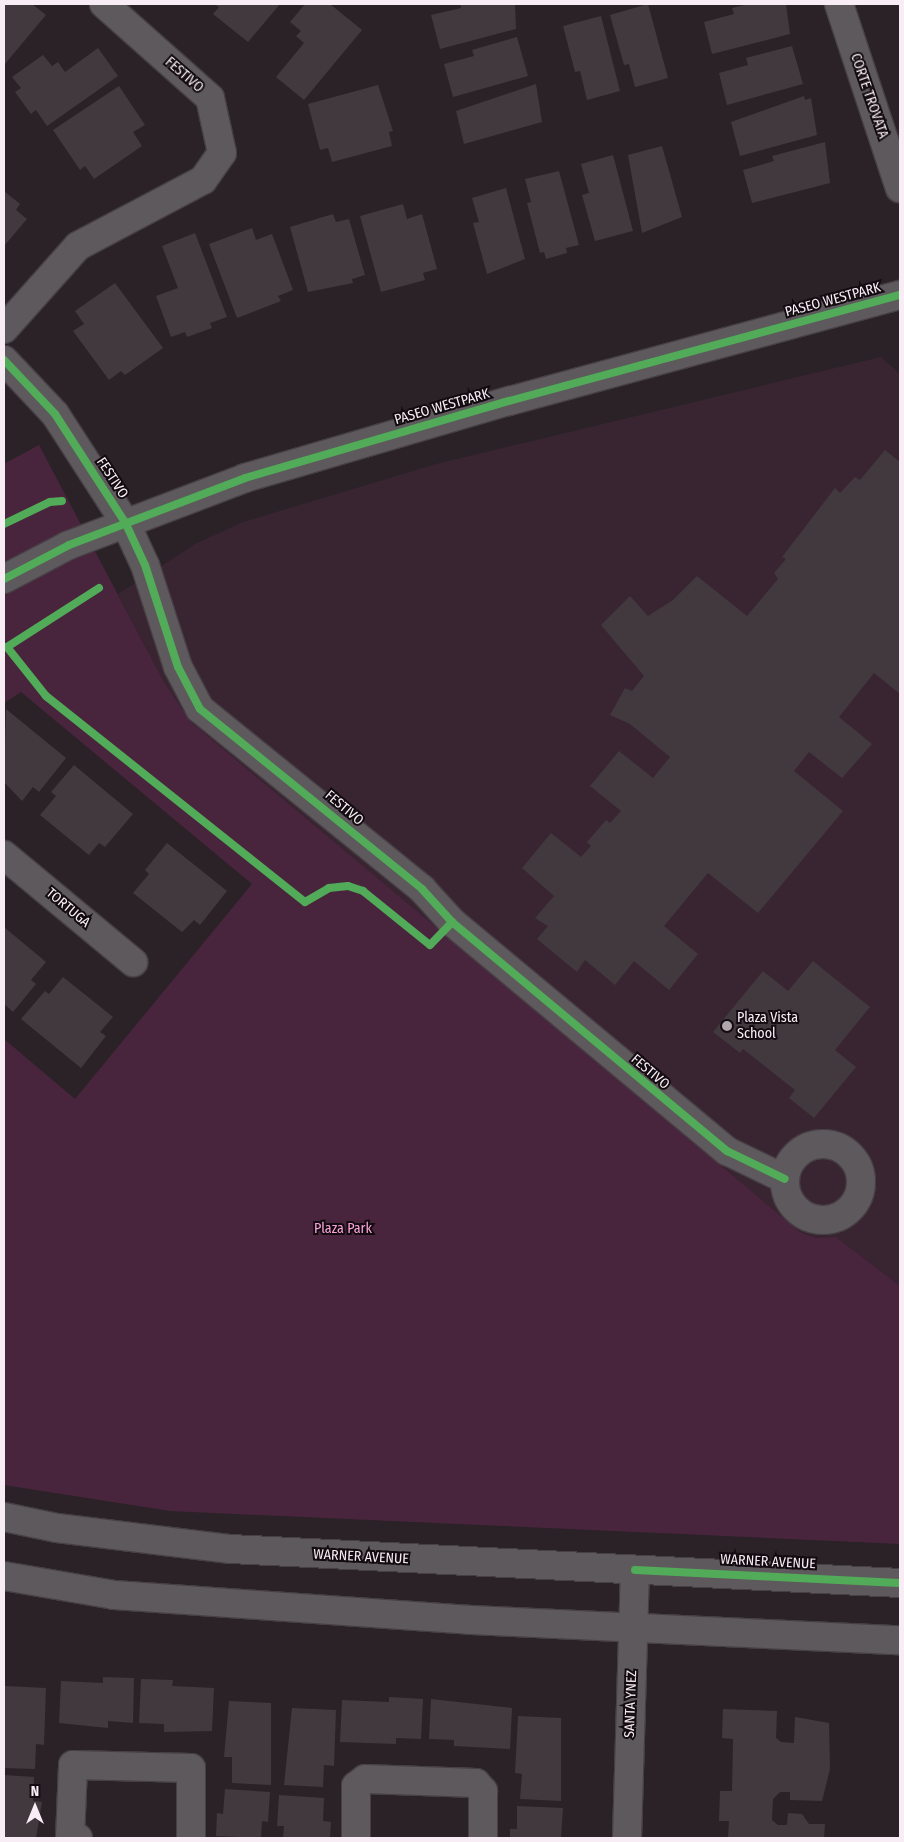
<!DOCTYPE html>
<style>
body{margin:0}
#map{position:relative;width:904px;height:1842px;overflow:hidden;background:#2a2227;font-family:"Fira Sans Condensed",sans-serif}
div>[style]{position:absolute}
.built>*{inset:0;background:#392531}
.green>*{inset:0;background:#49253d}
.building>*{inset:0;background:#41393e}
.roads{filter:drop-shadow(1px 0 #463f44) drop-shadow(-1px 0 #463f44) drop-shadow(0 1px #463f44) drop-shadow(0 -1px #463f44)}
.minor>*{height:28px;margin:-14px;padding:0 14px;transform-origin:14px;border-radius:14px;background:#5d595c}
.minor>.ring{margin:-14px;padding:0;box-sizing:content-box;background:none;border:28px solid #5d595c;border-radius:50%}
.tertiary>*{height:28px;margin:-14px;padding:0 14px;transform-origin:14px;border-radius:14px;background:#5d595c}
.cycleway>*{height:8px;margin:-4px;padding:0 4px;transform-origin:4px;border-radius:4px;background:#51ab58}
.dots>*{width:14px;height:14px;translate:-50% -50%;box-sizing:border-box;border:2px solid #120b0f;border-radius:50%}
span{translate:-50% -50%;white-space:nowrap;text-align:center;line-height:1.15;-webkit-text-stroke:4px #120b0f;paint-order:stroke}
.street-label{font-size:14px;color:#f8edf4}
.poi-label{font-size:14px;color:#f8edf4}
.left{translate:0 -50%;text-align:left}
.park-label{font-size:14px;color:#fca2db}
.frame{position:absolute;inset:0;border:5px solid #f8edf4;pointer-events:none}
.north{position:absolute;left:10px;top:1782px;width:50px;height:50px;-webkit-text-stroke:4px #120b0f;paint-order:stroke;rotate:0deg;font-size:14px;font-weight:700;line-height:20px;text-align:center;color:#f8edf4}
.north::after{content:'';display:block;margin:auto;width:18px;height:22px;background:#f8edf4;clip-path:polygon(50% 0,100% 100%,50% 72%,0 100%)}
</style>
<div id="map">
<div class="built">
<i style="clip-path:polygon(881px 357px,900px 374px,900px 1286px,836px 1237px,816px 1238px,800px 1232px,191px 722px,165px 684px,118px 594px,197px 543px,243px 522px,436px 464px)"></i>
</div>
<div class="green">
<i style="clip-path:polygon(39px 445px,165px 684px,191px 722px,800px 1232px,816px 1238px,836px 1237px,900px 1286px,900px 1544px,170px 1511px,4px 1485px,4px 1039px,75px 1099px,252px 884px,21px 692px,4px 703px,4px 464px)"></i>
</div>
<div class="building">
<i style="clip-path:polygon(4px 4px,32px 4px,46px 15px,4px 65px)"></i>
<i style="clip-path:polygon(214px 4px,280px 4px,248px 42px,213px 14px,219px 7px)"></i>
<i style="clip-path:polygon(305px 4px,330px 4px,362px 30px,304px 100px,276px 77px,304px 43px,296px 36px,301px 31px,290px 22px)"></i>
<i style="clip-path:polygon(460px 4px,515px 4px,516px 29px,440px 49px,431px 15px,461px 8px)"></i>
<i style="clip-path:polygon(648px 4px,668px 78px,635px 87px,629px 64px,624px 65px,610px 15px)"></i>
<i style="clip-path:polygon(749px 4px,786px 4px,790px 34px,712px 54px,704px 22px,734px 14px,732px 8px)"></i>
<i style="clip-path:polygon(601px 16px,620px 91px,587px 100px,580px 71px,575px 72px,563px 26px)"></i>
<i style="clip-path:polygon(517px 37px,528px 76px,453px 97px,444px 64px,474px 56px,472px 50px)"></i>
<i style="clip-path:polygon(792px 46px,803px 84px,727px 105px,719px 73px,748px 65px,746px 58px)"></i>
<i style="clip-path:polygon(98px 48px,118px 76px,47px 126px,36px 110px,31px 114px,15px 92px,21px 88px,12px 77px,43px 55px,52px 66px,58px 62px,65px 72px)"></i>
<i style="clip-path:polygon(536px 84px,542px 122px,464px 144px,456px 111px)"></i>
<i style="clip-path:polygon(378px 85px,393px 131px,389px 132px,392px 146px,332px 162px,328px 148px,320px 150px,308px 104px)"></i>
<i style="clip-path:polygon(119px 86px,145px 125px,133px 132px,142px 146px,94px 179px,85px 166px,80px 170px,53px 130px)"></i>
<i style="clip-path:polygon(804px 96px,805px 100px,811px 98px,817px 135px,740px 156px,731px 122px)"></i>
<i style="clip-path:polygon(825px 142px,830px 183px,752px 203px,743px 170px,774px 161px,772px 156px)"></i>
<i style="clip-path:polygon(662px 146px,682px 217px,642px 233px,628px 155px)"></i>
<i style="clip-path:polygon(613px 155px,633px 231px,595px 241px,582px 195px,589px 193px,581px 164px)"></i>
<i style="clip-path:polygon(559px 171px,579px 245px,566px 248px,567px 253px,546px 259px,544px 252px,540px 253px,527px 203px,531px 202px,525px 179px)"></i>
<i style="clip-path:polygon(506px 188px,525px 259px,487px 274px,473px 223px,479px 222px,472px 198px)"></i>
<i style="clip-path:polygon(4px 191px,20px 204px,16px 210px,27px 219px,4px 246px)"></i>
<i style="clip-path:polygon(403px 204px,407px 219px,422px 214px,437px 269px,423px 273px,425px 280px,381px 292px,360px 216px)"></i>
<i style="clip-path:polygon(333px 214px,336px 222px,349px 219px,365px 275px,352px 279px,353px 283px,308px 292px,290px 227px)"></i>
<i style="clip-path:polygon(252px 228px,256px 240px,272px 234px,293px 290px,278px 296px,281px 301px,237px 318px,209px 244px)"></i>
<i style="clip-path:polygon(195px 233px,227px 317px,210px 323px,212px 328px,187px 337px,185px 332px,171px 337px,156px 296px,178px 288px,162px 246px)"></i>
<i style="clip-path:polygon(115px 283px,163px 348px,125px 375px,121px 371px,109px 380px,73px 331px,84px 324px,75px 311px)"></i>
<i style="clip-path:polygon(885px 450px,900px 462px,900px 694px,874px 673px,839px 717px,872px 744px,842px 778px,809px 752px,794px 771px,843px 811px,758px 913px,708px 873px,664px 926px,698px 954px,669px 990px,634px 961px,615px 985px,585px 960px,577px 972px,537px 939px,548px 926px,535px 918px,554px 896px,522px 868px,551px 833px,581px 857px,591px 846px,587px 842px,606px 820px,610px 823px,621px 811px,590px 786px,619px 751px,653px 778px,670px 757px,630px 724px,610px 715px,625px 688px,632px 691px,644px 676px,601px 625px,630px 596px,648px 616px,673px 600px,697px 576px,747px 616px,778px 579px,774px 573px,786px 559px,782px 557px,835px 488px,840px 493px,855px 477px,860px 480px)"></i>
<i style="clip-path:polygon(6px 709px,66px 758px,39px 792px,33px 787px,22px 801px,4px 782px)"></i>
<i style="clip-path:polygon(74px 765px,133px 814px,105px 847px,99px 843px,89px 855px,40px 815px,56px 796px,51px 792px)"></i>
<i style="clip-path:polygon(167px 843px,227px 891px,200px 925px,194px 920px,182px 932px,133px 893px,149px 874px,145px 870px)"></i>
<i style="clip-path:polygon(4px 927px,46px 962px,31px 980px,36px 984px,13px 1012px,4px 1004px)"></i>
<i style="clip-path:polygon(813px 961px,870px 1007px,835px 1050px,856px 1067px,814px 1118px,789px 1098px,795px 1090px,743px 1049px,740px 1053px,713px 1032px,763px 971px,788px 991px)"></i>
<i style="clip-path:polygon(63px 977px,113px 1017px,100px 1032px,106px 1036px,81px 1068px,21px 1019px,45px 991px,49px 994px)"></i>
<i style="clip-path:polygon(103px 1677px,134px 1678px,133px 1723px,108px 1721px,108px 1728px,59px 1723px,61px 1681px,103px 1683px)"></i>
<i style="clip-path:polygon(141px 1679px,173px 1680px,172px 1686px,214px 1688px,212px 1731px,164px 1732px,164px 1724px,139px 1723px)"></i>
<i style="clip-path:polygon(5px 1686px,46px 1688px,44px 1745px,36px 1744px,35px 1769px,4px 1768px)"></i>
<i style="clip-path:polygon(389px 1697px,423px 1699px,421px 1739px,396px 1738px,396px 1744px,340px 1742px,342px 1700px,389px 1702px)"></i>
<i style="clip-path:polygon(431px 1699px,512px 1708px,510px 1749px,454px 1746px,454px 1740px,429px 1739px)"></i>
<i style="clip-path:polygon(229px 1701px,271px 1703px,271px 1785px,232px 1783px,232px 1757px,224px 1757px)"></i>
<i style="clip-path:polygon(292px 1708px,336px 1710px,334px 1766px,324px 1765px,323px 1787px,284px 1785px)"></i>
<i style="clip-path:polygon(723px 1709px,777px 1711px,776px 1738px,781px 1742px,794px 1743px,795px 1717px,829px 1723px,830px 1769px,822px 1801px,790px 1800px,790px 1792px,780px 1792px,773px 1799px,772px 1820px,778px 1825px,787px 1825px,788px 1813px,802px 1814px,809px 1824px,825px 1824px,824px 1838px,728px 1838px,729px 1821px,719px 1821px,720px 1791px,732px 1791px,733px 1739px,722px 1738px)"></i>
<i style="clip-path:polygon(518px 1716px,561px 1718px,561px 1801px,520px 1799px,522px 1774px,515px 1773px)"></i>
<i style="clip-path:polygon(4px 1775px,34px 1777px,33px 1801px,42px 1802px,36px 1838px,4px 1838px)"></i>
<i style="clip-path:polygon(225px 1789px,270px 1792px,268px 1822px,262px 1821px,261px 1838px,216px 1836px,217px 1813px,223px 1814px)"></i>
<i style="clip-path:polygon(279px 1795px,324px 1798px,323px 1821px,331px 1822px,330px 1838px,283px 1838px,284px 1826px,277px 1826px)"></i>
<i style="clip-path:polygon(517px 1806px,563px 1808px,561px 1838px,510px 1838px,510px 1829px,517px 1829px)"></i>
</div>
<div class="roads">
<div class="minor">
<i style="left:839px;top:4px;width:194px;rotate:71.7deg"></i>
<i style="left:4px;top:329px;width:111px;rotate:-48.3deg"></i>
<i style="left:78px;top:246px;width:141px;rotate:-27.8deg"></i>
<i style="left:203px;top:180px;width:33px;rotate:-55deg"></i>
<i style="left:222px;top:153px;width:56px;rotate:-102.3deg"></i>
<i style="left:210px;top:98px;width:142px;rotate:-138.4deg"></i>
<i style="left:4px;top:360px;width:74px;rotate:46.6deg"></i>
<i style="left:55px;top:414px;width:129px;rotate:57.1deg"></i>
<i style="left:125px;top:522px;width:47px;rotate:65.1deg"></i>
<i style="left:145px;top:565px;width:107px;rotate:72.1deg"></i>
<i style="left:178px;top:667px;width:47px;rotate:62.4deg"></i>
<i style="left:200px;top:709px;width:286px;rotate:39deg"></i>
<i style="left:422px;top:889px;width:45px;rotate:47.7deg"></i>
<i style="left:452px;top:922px;width:358px;rotate:39.8deg"></i>
<i style="left:727px;top:1151px;width:64px;rotate:25.8deg"></i>
<i style="left:4px;top:855px;width:168px;rotate:39.7deg"></i>
<i class="ring" style="left:785px;top:1144px;width:48px;height:48px"></i>
<i style="left:78px;top:1838px;width:8px;rotate:180deg"></i>
<i style="left:70px;top:1838px;width:73px;rotate:-87.6deg"></i>
<i style="left:73px;top:1765px;width:118px;rotate:1.5deg"></i>
<i style="left:191px;top:1768px;width:70px;rotate:90deg"></i>
<i style="left:356px;top:1838px;width:52px;rotate:-90deg"></i>
<i style="left:356px;top:1786px;width:11px;rotate:-38deg"></i>
<i style="left:365px;top:1779px;width:111px;rotate:2.1deg"></i>
<i style="left:476px;top:1783px;width:11px;rotate:49deg"></i>
<i style="left:483px;top:1791px;width:47px;rotate:90deg"></i>
<i style="left:627px;top:1838px;width:268px;rotate:-88.3deg"></i>
</div>
<div class="tertiary">
<i style="left:4px;top:579px;width:73px;rotate:-27.6deg"></i>
<i style="left:69px;top:545px;width:188px;rotate:-20.8deg"></i>
<i style="left:245px;top:478px;width:275px;rotate:-16.3deg"></i>
<i style="left:509px;top:401px;width:405px;rotate:-15.2deg"></i>
<i style="left:4px;top:1517px;width:54px;rotate:11.7deg"></i>
<i style="left:57px;top:1528px;width:175px;rotate:6.9deg"></i>
<i style="left:231px;top:1549px;width:670px;rotate:2.91deg"></i>
<i style="left:4px;top:1576px;width:112px;rotate:9.8deg"></i>
<i style="left:114px;top:1595px;width:357px;rotate:4deg"></i>
<i style="left:470px;top:1620px;width:430px;rotate:2.7deg"></i>
</div>
</div>
<div class="cycleway">
<i style="left:4px;top:360px;width:74px;rotate:46.6deg"></i>
<i style="left:55px;top:414px;width:129px;rotate:57.1deg"></i>
<i style="left:125px;top:522px;width:47px;rotate:65.1deg"></i>
<i style="left:145px;top:565px;width:107px;rotate:72.1deg"></i>
<i style="left:178px;top:667px;width:47px;rotate:62.4deg"></i>
<i style="left:200px;top:709px;width:286px;rotate:39deg"></i>
<i style="left:422px;top:889px;width:45px;rotate:47.7deg"></i>
<i style="left:452px;top:922px;width:358px;rotate:39.8deg"></i>
<i style="left:727px;top:1151px;width:64px;rotate:25.8deg"></i>
<i style="left:4px;top:524px;width:51px;rotate:-25.6deg"></i>
<i style="left:50px;top:502px;width:12px;rotate:-5deg"></i>
<i style="left:4px;top:579px;width:73px;rotate:-27.6deg"></i>
<i style="left:69px;top:545px;width:188px;rotate:-20.8deg"></i>
<i style="left:245px;top:478px;width:275px;rotate:-16.3deg"></i>
<i style="left:509px;top:401px;width:405px;rotate:-15.2deg"></i>
<i style="left:99px;top:588px;width:109px;rotate:147.3deg"></i>
<i style="left:7px;top:647px;width:63px;rotate:51.5deg"></i>
<i style="left:46px;top:696px;width:331px;rotate:38.5deg"></i>
<i style="left:305px;top:902px;width:28px;rotate:-30deg"></i>
<i style="left:329px;top:888px;width:19px;rotate:-6deg"></i>
<i style="left:348px;top:886px;width:16px;rotate:18deg"></i>
<i style="left:363px;top:891px;width:86px;rotate:38.9deg"></i>
<i style="left:430px;top:945px;width:32px;rotate:-46deg"></i>
<i style="left:635px;top:1570px;width:265px;rotate:2.8deg"></i>
</div>
<div class="dots">
<i style="left:727px;top:1026px;background:#b0a6ac"></i>
</div>
<div class="street-label">
<span style="left:184px;top:75px;rotate:41deg">FESTIVO</span>
<span style="left:869px;top:96px;rotate:71deg">CORTE TROVATA</span>
<span style="left:833px;top:300px;rotate:-15deg">PASEO WESTPARK</span>
<span style="left:442px;top:407px;rotate:-16deg">PASEO WESTPARK</span>
<span style="left:112px;top:478px;rotate:57deg">FESTIVO</span>
<span style="left:344px;top:808px;rotate:40deg">FESTIVO</span>
<span style="left:68px;top:908px;rotate:40deg">TORTUGA</span>
<span style="left:650px;top:1072px;rotate:40deg">FESTIVO</span>
<span style="left:361px;top:1557px;rotate:3deg">WARNER AVENUE</span>
<span style="left:768px;top:1562px;rotate:3deg">WARNER AVENUE</span>
<span style="left:631px;top:1704px;rotate:-88deg">SANTA YNEZ</span>
</div>
<div class="poi-label">
<span class="left" style="left:737px;top:1026px">Plaza Vista<br>School</span>
</div>
<div class="park-label">
<span style="left:343px;top:1229px">Plaza Park</span>
</div>
<div class="frame"></div>
<div class="north">N</div>
</div>
